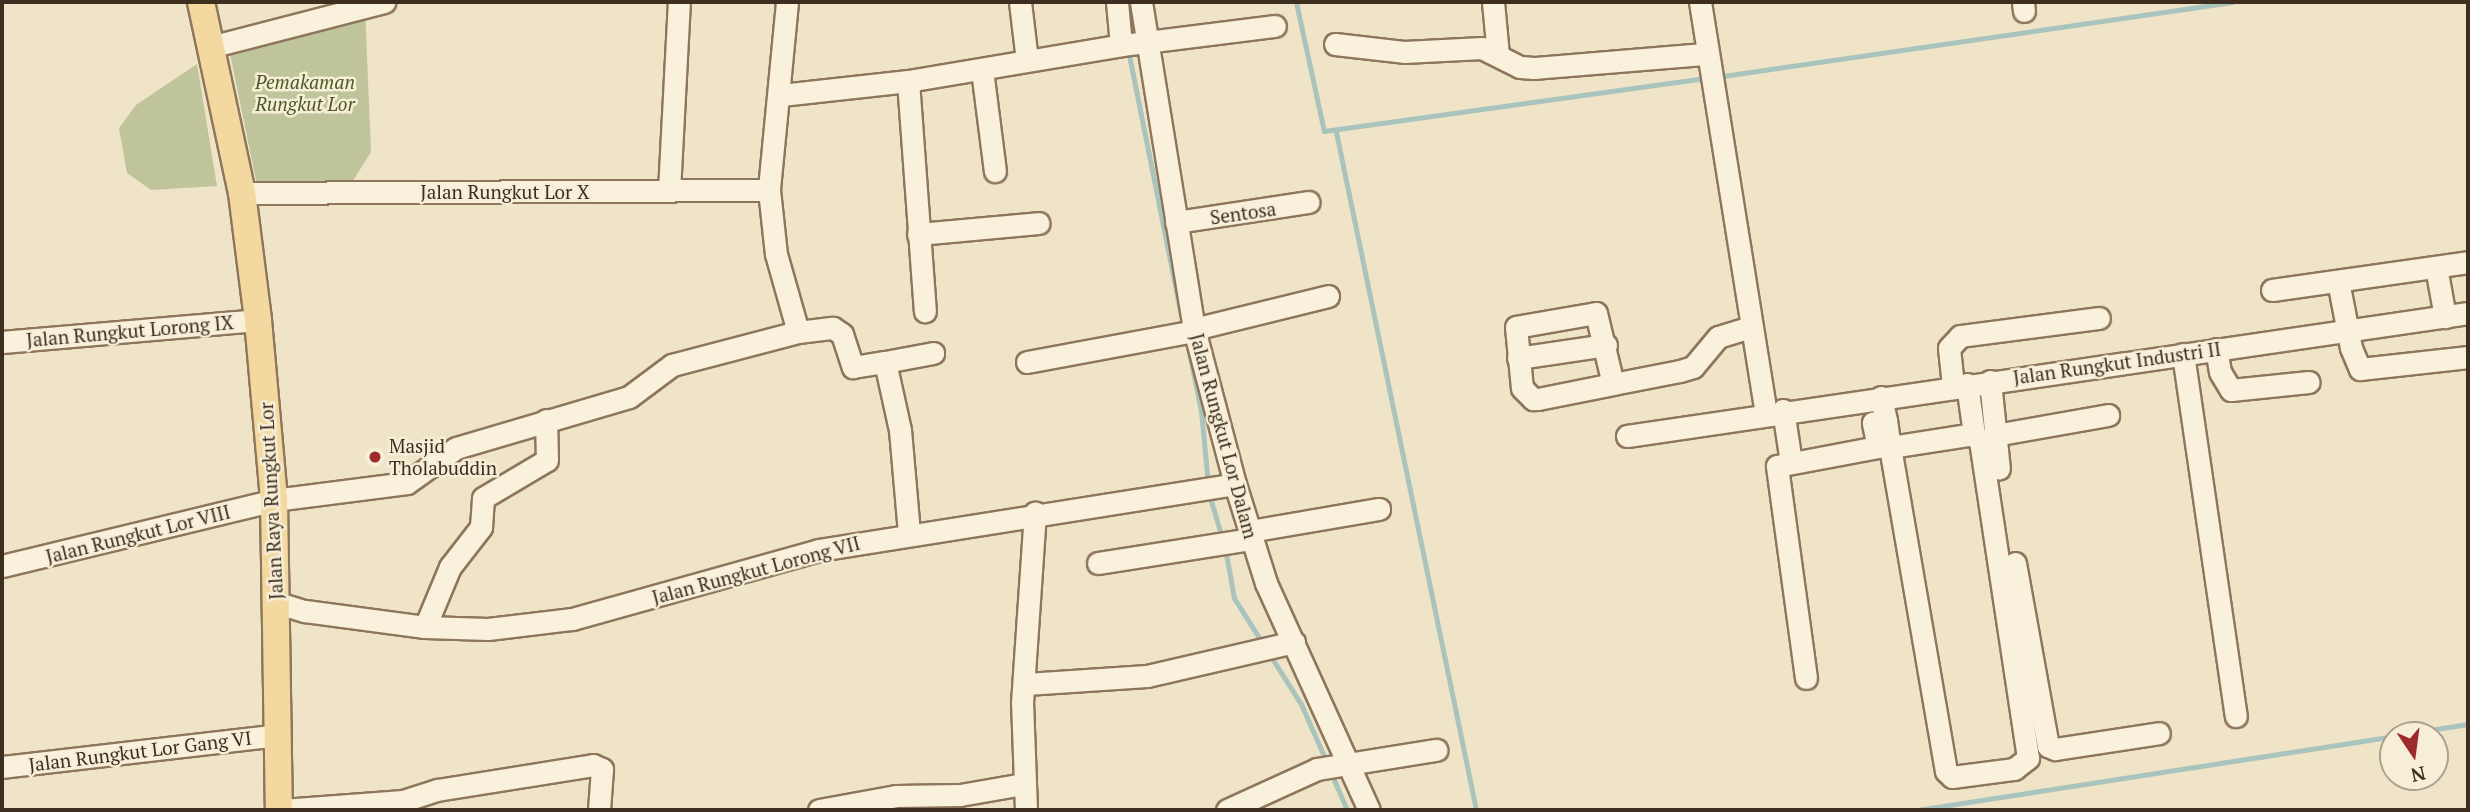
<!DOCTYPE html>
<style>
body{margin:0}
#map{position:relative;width:2470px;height:812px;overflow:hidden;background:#f0e4c8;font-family:"PT Serif",serif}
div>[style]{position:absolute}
.cemetery>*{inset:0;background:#bfc49a}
.stream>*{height:5px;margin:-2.5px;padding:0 2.5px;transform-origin:2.5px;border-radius:2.5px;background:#a9c4bc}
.roads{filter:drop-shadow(2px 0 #8d765c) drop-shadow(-2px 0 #8d765c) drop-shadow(0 2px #8d765c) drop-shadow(0 -2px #8d765c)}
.minor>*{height:21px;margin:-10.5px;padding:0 10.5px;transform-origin:10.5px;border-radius:10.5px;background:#faf1dc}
.major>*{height:26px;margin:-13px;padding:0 13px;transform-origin:13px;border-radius:13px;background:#f3d9a0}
.dots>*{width:19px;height:19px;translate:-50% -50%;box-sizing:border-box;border:4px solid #f7eed8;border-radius:50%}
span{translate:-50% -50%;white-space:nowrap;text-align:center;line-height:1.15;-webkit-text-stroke:5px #f7eed8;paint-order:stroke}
.park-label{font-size:19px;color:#4d5a26;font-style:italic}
.street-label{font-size:19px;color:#3d2e20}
.poi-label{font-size:19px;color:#3d2e20}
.left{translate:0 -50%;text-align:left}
.frame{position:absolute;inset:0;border:4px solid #3d2e20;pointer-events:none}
.north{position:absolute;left:2379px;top:721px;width:70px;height:70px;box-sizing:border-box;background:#f7eed8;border:2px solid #ada18e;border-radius:50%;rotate:167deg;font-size:19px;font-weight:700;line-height:28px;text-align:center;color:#3d2e20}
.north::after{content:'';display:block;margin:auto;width:24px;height:32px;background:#9e2a2b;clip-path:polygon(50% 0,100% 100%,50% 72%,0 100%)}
</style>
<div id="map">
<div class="cemetery">
<i style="clip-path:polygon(365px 8px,371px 152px,351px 184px,257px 185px,229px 49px)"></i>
<i style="clip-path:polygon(197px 64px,217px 186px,151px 190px,127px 173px,119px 128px,136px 105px)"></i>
</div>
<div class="stream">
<i style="left:1296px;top:2px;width:132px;rotate:77.8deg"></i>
<i style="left:1324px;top:131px;width:387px;rotate:-7.9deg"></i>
<i style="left:1128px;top:50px;width:270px;rotate:78.7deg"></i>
<i style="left:1716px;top:77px;width:522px;rotate:-8.25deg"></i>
<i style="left:1336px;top:132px;width:692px;rotate:78.33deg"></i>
<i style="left:1187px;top:342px;width:70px;rotate:78.5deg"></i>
<i style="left:1201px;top:411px;width:73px;rotate:84.5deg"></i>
<i style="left:1209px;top:494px;width:46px;rotate:73.5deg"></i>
<i style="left:1225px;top:548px;width:51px;rotate:79.8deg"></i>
<i style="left:1234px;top:598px;width:54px;rotate:57.8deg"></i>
<i style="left:1268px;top:652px;width:62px;rotate:57.6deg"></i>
<i style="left:1301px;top:704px;width:62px;rotate:66.3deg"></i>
<i style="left:2397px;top:735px;width:72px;rotate:-8.8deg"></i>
<i style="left:1331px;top:773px;width:40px;rotate:66.6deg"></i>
<i style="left:1917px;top:810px;width:482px;rotate:-8.8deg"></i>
</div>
<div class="roads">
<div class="minor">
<i style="left:787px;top:2px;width:189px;rotate:95.5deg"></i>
<i style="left:769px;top:190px;width:64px;rotate:83.8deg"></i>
<i style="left:776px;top:254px;width:81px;rotate:74.2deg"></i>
<i style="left:1020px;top:2px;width:59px;rotate:83.2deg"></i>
<i style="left:1117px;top:2px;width:43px;rotate:84.7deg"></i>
<i style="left:1141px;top:2px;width:331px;rotate:80.8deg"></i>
<i style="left:1194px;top:329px;width:160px;rotate:75.2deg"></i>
<i style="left:1235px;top:484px;width:104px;rotate:72.6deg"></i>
<i style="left:1266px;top:583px;width:249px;rotate:65.6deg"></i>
<i style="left:1493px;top:2px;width:53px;rotate:84.6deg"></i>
<i style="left:1700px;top:2px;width:416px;rotate:80.9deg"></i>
<i style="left:2023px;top:2px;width:9px;rotate:84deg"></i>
<i style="left:1335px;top:44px;width:69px;rotate:6.6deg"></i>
<i style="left:1404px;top:52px;width:78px;rotate:-2.9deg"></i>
<i style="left:1482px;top:48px;width:42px;rotate:26.6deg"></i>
<i style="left:1520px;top:67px;width:14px;rotate:4deg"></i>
<i style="left:1534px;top:68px;width:172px;rotate:-4.7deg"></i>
<i style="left:210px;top:47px;width:180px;rotate:-14.5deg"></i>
<i style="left:982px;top:70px;width:102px;rotate:82.7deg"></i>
<i style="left:908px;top:81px;width:231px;rotate:85.8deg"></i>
<i style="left:781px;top:95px;width:128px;rotate:-6.3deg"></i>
<i style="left:908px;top:81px;width:217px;rotate:-9.5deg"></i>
<i style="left:1122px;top:45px;width:154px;rotate:-7.1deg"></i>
<i style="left:669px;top:191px;width:189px;rotate:-87deg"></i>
<i style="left:242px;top:193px;width:527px;rotate:-0.33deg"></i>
<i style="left:1176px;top:222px;width:134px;rotate:-8.6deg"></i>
<i style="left:918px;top:234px;width:121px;rotate:-5.2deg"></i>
<i style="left:2436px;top:267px;width:51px;rotate:79.8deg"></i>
<i style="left:2338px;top:281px;width:68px;rotate:79deg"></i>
<i style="left:2351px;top:348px;width:23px;rotate:67deg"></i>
<i style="left:2360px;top:369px;width:109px;rotate:-6.3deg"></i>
<i style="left:2272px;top:290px;width:198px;rotate:-8.1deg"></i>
<i style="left:1194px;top:329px;width:138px;rotate:-13.8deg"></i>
<i style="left:2px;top:342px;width:257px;rotate:-4.9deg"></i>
<i style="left:2216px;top:349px;width:23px;rotate:80deg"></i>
<i style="left:2220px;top:372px;width:21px;rotate:59deg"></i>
<i style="left:2231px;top:390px;width:78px;rotate:-5.9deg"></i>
<i style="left:2183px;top:354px;width:366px;rotate:81.7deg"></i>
<i style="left:1518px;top:358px;width:89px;rotate:-8.4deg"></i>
<i style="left:885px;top:362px;width:49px;rotate:-10.6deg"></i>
<i style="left:1027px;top:362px;width:170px;rotate:-10.5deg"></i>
<i style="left:1990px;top:381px;width:88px;rotate:84.2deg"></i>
<i style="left:1613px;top:384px;width:73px;rotate:-103.5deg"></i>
<i style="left:1596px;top:313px;width:81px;rotate:170.1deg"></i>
<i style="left:1516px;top:327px;width:61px;rotate:84.4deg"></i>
<i style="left:1522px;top:388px;width:16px;rotate:45deg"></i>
<i style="left:1533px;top:399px;width:5px"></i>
<i style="left:1538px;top:399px;width:76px;rotate:-11.3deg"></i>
<i style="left:1613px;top:384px;width:68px;rotate:-11deg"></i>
<i style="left:1680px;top:371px;width:14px;rotate:-17deg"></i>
<i style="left:1693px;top:367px;width:39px;rotate:-50deg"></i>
<i style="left:1718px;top:337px;width:34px;rotate:-17deg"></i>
<i style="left:1967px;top:384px;width:50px;rotate:82deg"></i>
<i style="left:1953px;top:386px;width:38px;rotate:-96deg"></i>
<i style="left:1949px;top:348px;width:16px;rotate:-47deg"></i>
<i style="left:1960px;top:336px;width:140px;rotate:-7.4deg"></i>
<i style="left:1881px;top:397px;width:24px;rotate:78deg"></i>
<i style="left:1886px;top:420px;width:27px;rotate:82deg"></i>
<i style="left:1890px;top:447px;width:329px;rotate:80.2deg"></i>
<i style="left:1946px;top:771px;width:8px;rotate:45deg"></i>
<i style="left:1952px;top:777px;width:63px;rotate:-7.4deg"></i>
<i style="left:2014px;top:769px;width:18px;rotate:-38deg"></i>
<i style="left:2028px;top:758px;width:320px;rotate:-98.6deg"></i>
<i style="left:1980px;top:442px;width:10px;rotate:-127deg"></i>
<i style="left:1974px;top:434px;width:85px;rotate:171.2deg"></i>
<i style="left:1783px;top:410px;width:53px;rotate:81.3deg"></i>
<i style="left:1995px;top:435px;width:115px;rotate:-10deg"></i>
<i style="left:1627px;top:436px;width:850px;rotate:-8.32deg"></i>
<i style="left:1250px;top:531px;width:131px;rotate:-9.7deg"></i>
<i style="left:1098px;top:563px;width:156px;rotate:-8.9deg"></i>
<i style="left:2015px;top:563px;width:186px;rotate:79.8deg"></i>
<i style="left:2048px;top:746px;width:8px;rotate:23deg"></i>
<i style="left:2055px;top:749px;width:105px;rotate:-8.7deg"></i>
<i style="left:2px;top:566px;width:280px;rotate:-13.6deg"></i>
<i style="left:274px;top:500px;width:134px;rotate:-7.3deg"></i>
<i style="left:407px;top:483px;width:60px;rotate:-35.5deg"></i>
<i style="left:456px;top:448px;width:180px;rotate:-16.4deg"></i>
<i style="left:629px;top:397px;width:54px;rotate:-36.7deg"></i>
<i style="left:672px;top:365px;width:130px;rotate:-14.7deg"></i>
<i style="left:798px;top:332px;width:35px;rotate:-7deg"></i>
<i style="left:833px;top:328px;width:11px;rotate:34deg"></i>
<i style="left:842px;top:334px;width:35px;rotate:72deg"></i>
<i style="left:853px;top:367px;width:32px;rotate:-9deg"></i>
<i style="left:885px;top:362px;width:70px;rotate:77.6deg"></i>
<i style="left:900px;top:430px;width:102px;rotate:85deg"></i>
<i style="left:278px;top:603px;width:28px;rotate:17deg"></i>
<i style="left:305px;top:611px;width:121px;rotate:7.6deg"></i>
<i style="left:425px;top:627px;width:63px;rotate:1.8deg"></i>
<i style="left:488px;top:629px;width:85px;rotate:-6.8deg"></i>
<i style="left:572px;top:619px;width:256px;rotate:-15.6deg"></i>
<i style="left:819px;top:550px;width:421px;rotate:-9deg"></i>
<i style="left:425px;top:627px;width:65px;rotate:-67.4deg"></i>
<i style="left:450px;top:567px;width:51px;rotate:-52.2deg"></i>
<i style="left:481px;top:527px;width:29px;rotate:-86deg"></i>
<i style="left:483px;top:498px;width:74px;rotate:-30.7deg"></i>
<i style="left:547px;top:460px;width:40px;rotate:-91.4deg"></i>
<i style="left:1806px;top:678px;width:214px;rotate:-97.8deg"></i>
<i style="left:1777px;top:466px;width:103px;rotate:-10.7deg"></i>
<i style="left:1878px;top:447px;width:25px;rotate:-102deg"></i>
<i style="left:1026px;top:684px;width:121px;rotate:-3.8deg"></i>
<i style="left:1147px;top:676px;width:151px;rotate:-13deg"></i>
<i style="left:2px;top:767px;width:278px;rotate:-6.6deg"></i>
<i style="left:282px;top:810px;width:121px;rotate:-4.3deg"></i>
<i style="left:403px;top:801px;width:36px;rotate:-18deg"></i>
<i style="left:437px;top:790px;width:158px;rotate:-9.1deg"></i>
<i style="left:593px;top:765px;width:10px;rotate:24deg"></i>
<i style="left:602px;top:769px;width:41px;rotate:94.2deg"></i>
<i style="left:819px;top:810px;width:78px;rotate:-10.3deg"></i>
<i style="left:896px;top:796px;width:64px;rotate:-0.9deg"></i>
<i style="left:960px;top:795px;width:64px;rotate:-9.9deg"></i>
<i style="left:1026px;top:810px;width:107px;rotate:-92.1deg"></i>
<i style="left:1022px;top:703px;width:191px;rotate:-86.1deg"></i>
<i style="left:1227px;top:810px;width:99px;rotate:-24.5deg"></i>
<i style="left:1317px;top:769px;width:121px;rotate:-9.1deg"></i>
</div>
<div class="major">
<i style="left:201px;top:2px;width:195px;rotate:77.9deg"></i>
<i style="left:242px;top:193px;width:128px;rotate:82.8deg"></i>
<i style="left:258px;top:320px;width:181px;rotate:84.9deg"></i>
<i style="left:274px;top:500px;width:310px;rotate:89.1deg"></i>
</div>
</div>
<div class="dots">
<i style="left:375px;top:457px;background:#9e2a2b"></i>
</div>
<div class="park-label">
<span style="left:305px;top:93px">Pemakaman<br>Rungkut Lor</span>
</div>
<div class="street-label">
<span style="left:505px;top:192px">Jalan Rungkut Lor X</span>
<span style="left:1243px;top:213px;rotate:-8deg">Sentosa</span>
<span style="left:130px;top:331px;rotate:-5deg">Jalan Rungkut Lorong IX</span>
<span style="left:2117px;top:363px;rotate:-8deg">Jalan Rungkut Industri II</span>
<span style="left:1224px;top:436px;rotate:75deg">Jalan Rungkut Lor Dalam</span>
<span style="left:271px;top:501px;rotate:-93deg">Jalan Raya Rungkut Lor</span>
<span style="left:138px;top:534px;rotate:-14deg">Jalan Rungkut Lor VIII</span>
<span style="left:756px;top:570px;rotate:-15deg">Jalan Rungkut Lorong VII</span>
<span style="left:140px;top:751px;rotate:-7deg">Jalan Rungkut Lor Gang VI</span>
</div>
<div class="poi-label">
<span class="left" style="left:389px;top:457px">Masjid<br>Tholabuddin</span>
</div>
<div class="frame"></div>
<div class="north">N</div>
</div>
